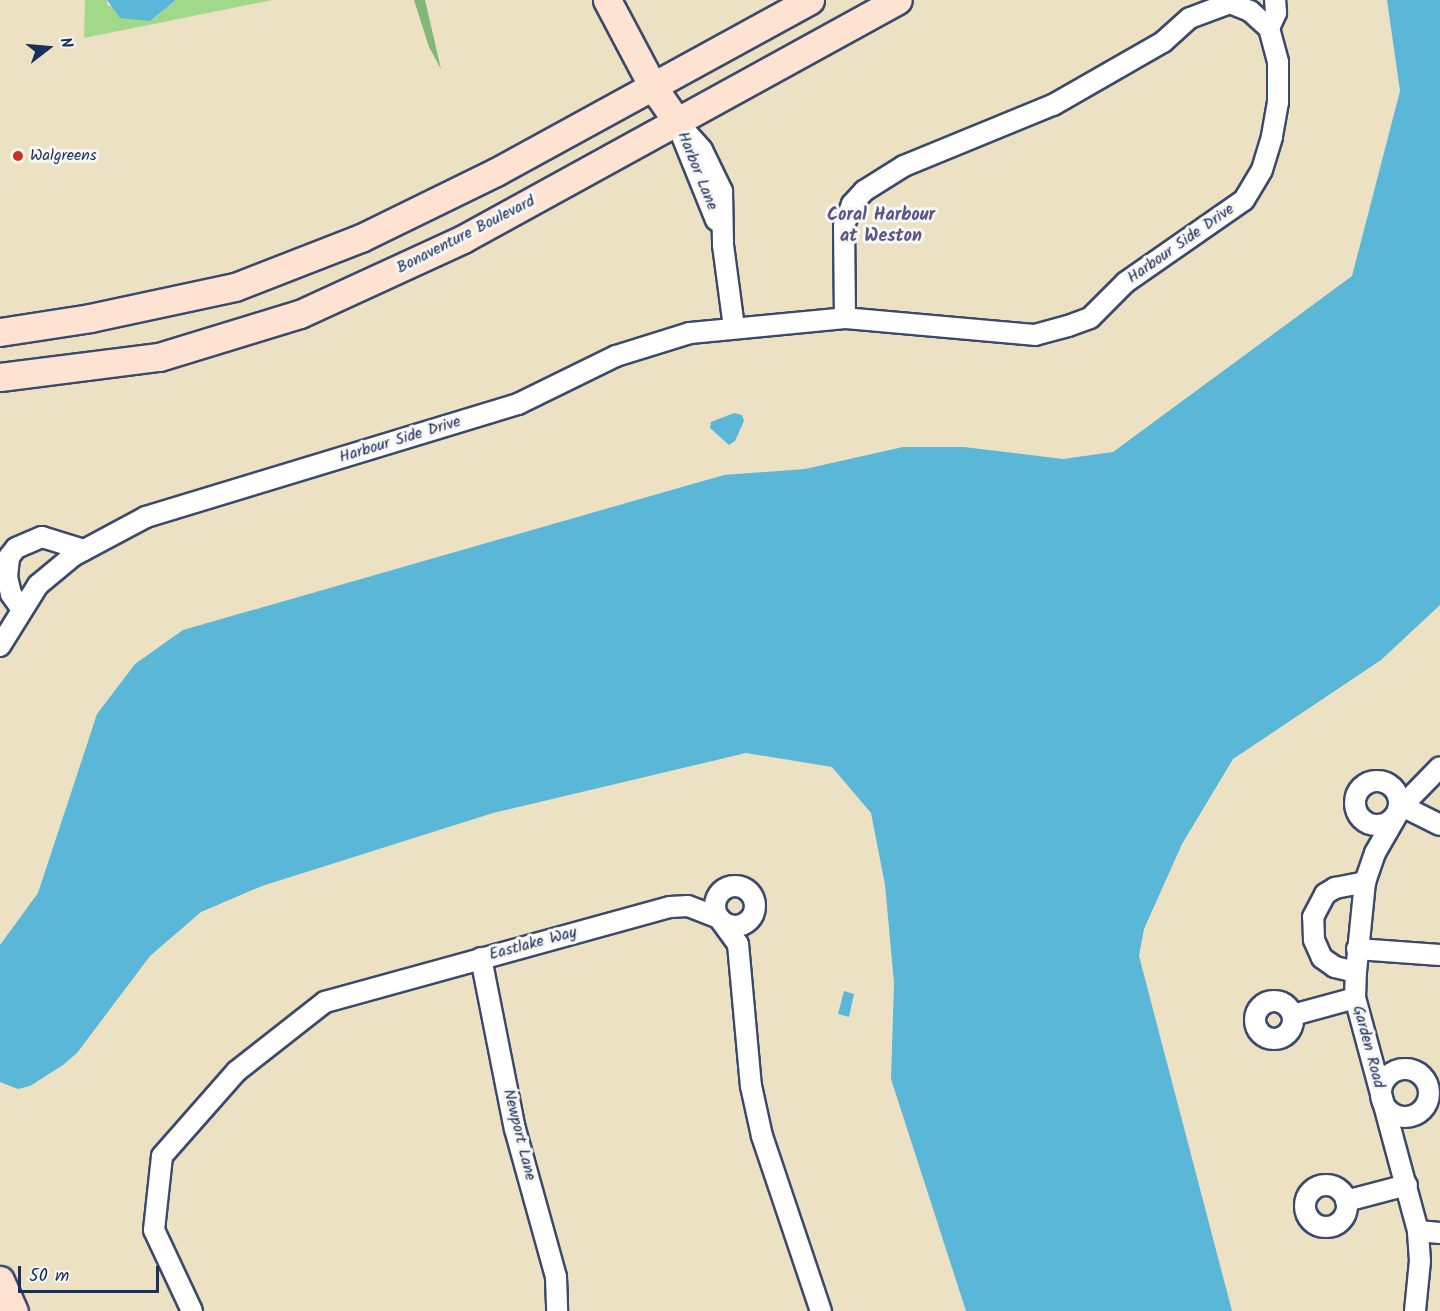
<!DOCTYPE html>
<style>
body{margin:0}
#map{position:relative;width:1440px;height:1311px;overflow:hidden;background:#ece2c3;font-family:Kalam,sans-serif}
div>[style]{position:absolute}
.green>*{inset:0;background:#a2d889}
.forest>*{inset:0;background:#81b875}
.water>*{inset:0;background:#5ab7d8}
.roads{filter:drop-shadow(2px 0 #3a4a6d) drop-shadow(-2px 0 #3a4a6d) drop-shadow(0 2px #3a4a6d) drop-shadow(0 -2px #3a4a6d)}
.street>*{height:20px;margin:-10px;padding:0 10px;transform-origin:10px;border-radius:10px;background:#fff}
.street>.ring{margin:-10px;padding:0;box-sizing:content-box;background:none;border:20px solid #fff;border-radius:50%}
.secondary>*{height:27px;margin:-13.5px;padding:0 13.5px;transform-origin:13.5px;border-radius:13.5px;background:#fee3d2}
.dots>*{width:16px;height:16px;translate:-50% -50%;box-sizing:border-box;border:3px solid #f6f6f2;border-radius:50%}
span{translate:-50% -50%;white-space:nowrap;text-align:center;line-height:1.15;-webkit-text-stroke:6px #f6f6f2;paint-order:stroke}
.poi-label{font-size:16px;color:#1b2f5e}
.left{translate:0 -50%;text-align:left}
.street-label{font-size:16px;color:#1b2f5e}
.neighbourhood-label{font-size:18px;color:#5b5586;font-weight:700}
.north{position:absolute;left:18px;top:18px;width:60px;height:60px;-webkit-text-stroke:4px #f6f6f2;paint-order:stroke;rotate:74deg;font-size:16px;font-weight:700;line-height:24px;text-align:center;color:#1b2f5e}
.north::after{content:'';display:block;margin:auto;width:21px;height:27px;background:#1b2f5e;clip-path:polygon(50% 0,100% 100%,50% 72%,0 100%)}
.scale{position:absolute;left:18px;top:1266px;width:141px;height:27px;box-sizing:border-box;border:3px solid #1b2f5e;border-top:0;padding-left:8px;font-size:18px;line-height:21px;white-space:nowrap;color:#1b2f5e;-webkit-text-stroke:4px #f6f6f2;paint-order:stroke}
</style>
<div id="map">
<div class="green">
<i style="clip-path:polygon(85px 0,107px 0,107px 5px,150px 21px,176px 0,272px 0,84px 38px)"></i>
</div>
<div class="forest">
<i style="clip-path:polygon(414px 0,425px 0,441px 69px,429px 47px)"></i>
</div>
<div class="water">
<i style="clip-path:polygon(107px 0,176px 0,150px 21px,120px 18px)"></i>
<i style="clip-path:polygon(1387px 0,1440px 0,1440px 605px,1381px 660px,1233px 759px,1182px 844px,1144px 929px,1139px 956px,1232px 1311px,966px 1311px,891px 1079px,894px 983px,885px 885px,871px 813px,832px 767px,746px 753px,493px 813px,262px 886px,201px 912px,150px 956px,77px 1053px,63px 1065px,30px 1086px,18px 1089px,0 1082px,0 945px,38px 893px,97px 714px,135px 664px,183px 630px,724px 475px,805px 469px,903px 447px,964px 447px,1063px 459px,1113px 452px,1352px 276px,1400px 91px)"></i>
<i style="clip-path:polygon(734px 413px,742px 415px,744px 421px,735px 441px,729px 445px,710px 428px,711px 422px)"></i>
<i style="clip-path:polygon(844px 991px,854px 994px,849px 1017px,838px 1014px)"></i>
</div>
<div class="roads">
<div class="street">
<i style="left:1230px;top:3px;width:22px;rotate:22deg"></i>
<i style="left:1250px;top:11px;width:25px;rotate:42deg"></i>
<i style="left:1269px;top:28px;width:35px;rotate:75deg"></i>
<i style="left:1278px;top:62px;width:40px;rotate:90deg"></i>
<i style="left:1278px;top:102px;width:36px;rotate:100deg"></i>
<i style="left:1272px;top:137px;width:34px;rotate:107deg"></i>
<i style="left:1262px;top:170px;width:35px;rotate:121deg"></i>
<i style="left:1244px;top:200px;width:144px;rotate:145.2deg"></i>
<i style="left:1126px;top:282px;width:51px;rotate:135deg"></i>
<i style="left:1090px;top:318px;width:23px;rotate:160deg"></i>
<i style="left:1068px;top:326px;width:34px;rotate:165deg"></i>
<i style="left:1035px;top:335px;width:191px;rotate:-174.9deg"></i>
<i style="left:845px;top:318px;width:92px;rotate:-90.6deg"></i>
<i style="left:844px;top:226px;width:23px;rotate:-70deg"></i>
<i style="left:852px;top:204px;width:18px;rotate:-47deg"></i>
<i style="left:864px;top:191px;width:47px;rotate:-32deg"></i>
<i style="left:904px;top:166px;width:161px;rotate:-22.3deg"></i>
<i style="left:1053px;top:105px;width:127px;rotate:-29.8deg"></i>
<i style="left:1163px;top:42px;width:36px;rotate:-42deg"></i>
<i style="left:1190px;top:18px;width:43px;rotate:-20.6deg"></i>
<i style="left:1269px;top:28px;width:17px;rotate:-65deg"></i>
<i style="left:1276px;top:13px;width:13px;rotate:-94deg"></i>
<i style="left:678px;top:123px;width:36px;rotate:48deg"></i>
<i style="left:702px;top:150px;width:46px;rotate:64deg"></i>
<i style="left:722px;top:191px;width:54px;rotate:88.9deg"></i>
<i style="left:723px;top:245px;width:83px;rotate:82.4deg"></i>
<i style="left:682px;top:136px;width:91px;rotate:68deg"></i>
<i style="left:21px;top:608px;width:17px;rotate:-126deg"></i>
<i style="left:11px;top:594px;width:17px;rotate:-103deg"></i>
<i style="left:7px;top:577px;width:20px;rotate:-84deg"></i>
<i style="left:9px;top:557px;width:11px;rotate:-52deg"></i>
<i style="left:16px;top:548px;width:28px;rotate:-23deg"></i>
<i style="left:42px;top:537px;width:44px;rotate:17.2deg"></i>
<i style="left:0;top:646px;width:72px;rotate:-58.1deg"></i>
<i style="left:38px;top:585px;width:45px;rotate:-39.6deg"></i>
<i style="left:73px;top:556px;width:83px;rotate:-28.1deg"></i>
<i style="left:146px;top:517px;width:389px;rotate:-16.9deg"></i>
<i style="left:518px;top:404px;width:109px;rotate:-26.1deg"></i>
<i style="left:616px;top:356px;width:77px;rotate:-17.3deg"></i>
<i style="left:690px;top:333px;width:156px;rotate:-5.5deg"></i>
<i class="ring" style="left:1355px;top:781px;width:24px;height:24px"></i>
<i style="left:1402px;top:806px;width:42px;rotate:26.6deg"></i>
<i class="ring" style="left:715px;top:886px;width:20px;height:20px"></i>
<i style="left:1357px;top:949px;width:83px;rotate:4.1deg"></i>
<i style="left:481px;top:958px;width:174px;rotate:78.8deg"></i>
<i style="left:515px;top:1129px;width:154px;rotate:74.5deg"></i>
<i style="left:556px;top:1277px;width:34px;rotate:88deg"></i>
<i style="left:1356px;top:972px;width:22px;rotate:-167deg"></i>
<i style="left:1335px;top:967px;width:16px;rotate:-145deg"></i>
<i style="left:1322px;top:958px;width:20px;rotate:-114deg"></i>
<i style="left:1314px;top:940px;width:23px;rotate:-92deg"></i>
<i style="left:1313px;top:917px;width:26px;rotate:-62deg"></i>
<i style="left:1325px;top:894px;width:12px;rotate:-31deg"></i>
<i style="left:1335px;top:888px;width:31px;rotate:-11deg"></i>
<i class="ring" style="left:1255px;top:1001px;width:18px;height:18px"></i>
<i style="left:1293px;top:1015px;width:64px;rotate:-15.3deg"></i>
<i class="ring" style="left:1381px;top:1069px;width:28px;height:28px"></i>
<i class="ring" style="left:1305px;top:1185px;width:22px;height:22px"></i>
<i style="left:1346px;top:1201px;width:63px;rotate:-14.7deg"></i>
<i style="left:1418px;top:1231px;width:22px;rotate:5deg"></i>
<i style="left:192px;top:1311px;width:89px;rotate:-115.1deg"></i>
<i style="left:154px;top:1230px;width:74px;rotate:-83.8deg"></i>
<i style="left:162px;top:1156px;width:113px;rotate:-48.6deg"></i>
<i style="left:237px;top:1071px;width:112px;rotate:-38.1deg"></i>
<i style="left:325px;top:1002px;width:358px;rotate:-15.4deg"></i>
<i style="left:670px;top:907px;width:18px;rotate:-3deg"></i>
<i style="left:688px;top:906px;width:33px;rotate:21deg"></i>
<i style="left:719px;top:918px;width:32px;rotate:54deg"></i>
<i style="left:738px;top:944px;width:143px;rotate:84.8deg"></i>
<i style="left:751px;top:1086px;width:51px;rotate:77.6deg"></i>
<i style="left:762px;top:1136px;width:185px;rotate:71.4deg"></i>
<i style="left:1415px;top:1311px;width:50px;rotate:-84.3deg"></i>
<i style="left:1420px;top:1261px;width:30px;rotate:-94deg"></i>
<i style="left:1418px;top:1231px;width:241px;rotate:-105.1deg"></i>
<i style="left:1355px;top:998px;width:26px;rotate:-88deg"></i>
<i style="left:1356px;top:972px;width:90px;rotate:-84.3deg"></i>
<i style="left:1365px;top:882px;width:31px;rotate:-71deg"></i>
<i style="left:1375px;top:853px;width:54px;rotate:-60.1deg"></i>
<i style="left:1402px;top:806px;width:54px;rotate:-45.7deg"></i>
</div>
<div class="secondary">
<i style="left:607px;top:0;width:98px;rotate:62.1deg"></i>
<i style="left:653px;top:87px;width:44px;rotate:55.2deg"></i>
<i style="left:0;top:332px;width:91px;rotate:-8.8deg"></i>
<i style="left:90px;top:318px;width:148px;rotate:-12.1deg"></i>
<i style="left:235px;top:287px;width:135px;rotate:-21.3deg"></i>
<i style="left:361px;top:238px;width:150px;rotate:-26.1deg"></i>
<i style="left:496px;top:172px;width:358px;rotate:-28.7deg"></i>
<i style="left:0;top:377px;width:160px;rotate:-7.2deg"></i>
<i style="left:159px;top:357px;width:147px;rotate:-17deg"></i>
<i style="left:300px;top:314px;width:179px;rotate:-24.7deg"></i>
<i style="left:463px;top:239px;width:496px;rotate:-28.8deg"></i>
<i style="left:0;top:1280px;width:34px;rotate:66deg"></i>
</div>
</div>
<div class="dots">
<i style="left:18px;top:156px;background:#c8321e"></i>
</div>
<div class="poi-label">
<span class="left" style="left:30px;top:156px">Walgreens</span>
</div>
<div class="street-label">
<span style="left:697px;top:171px;rotate:68deg">Harbor Lane</span>
<span style="left:466px;top:235px;rotate:-27deg">Bonaventure Boulevard</span>
<span style="left:1181px;top:244px;rotate:-35deg">Harbour Side Drive</span>
<span style="left:400px;top:440px;rotate:-17deg">Harbour Side Drive</span>
<span style="left:533px;top:944px;rotate:-15deg">Eastlake Way</span>
<span style="left:1368px;top:1047px;rotate:75deg">Garden Road</span>
<span style="left:519px;top:1135px;rotate:76deg">Newport Lane</span>
</div>
<div class="neighbourhood-label">
<span style="left:881px;top:227px">Coral Harbour<br>at Weston</span>
</div>
<div class="north">N</div>
<div class="scale">50 m</div>
</div>
